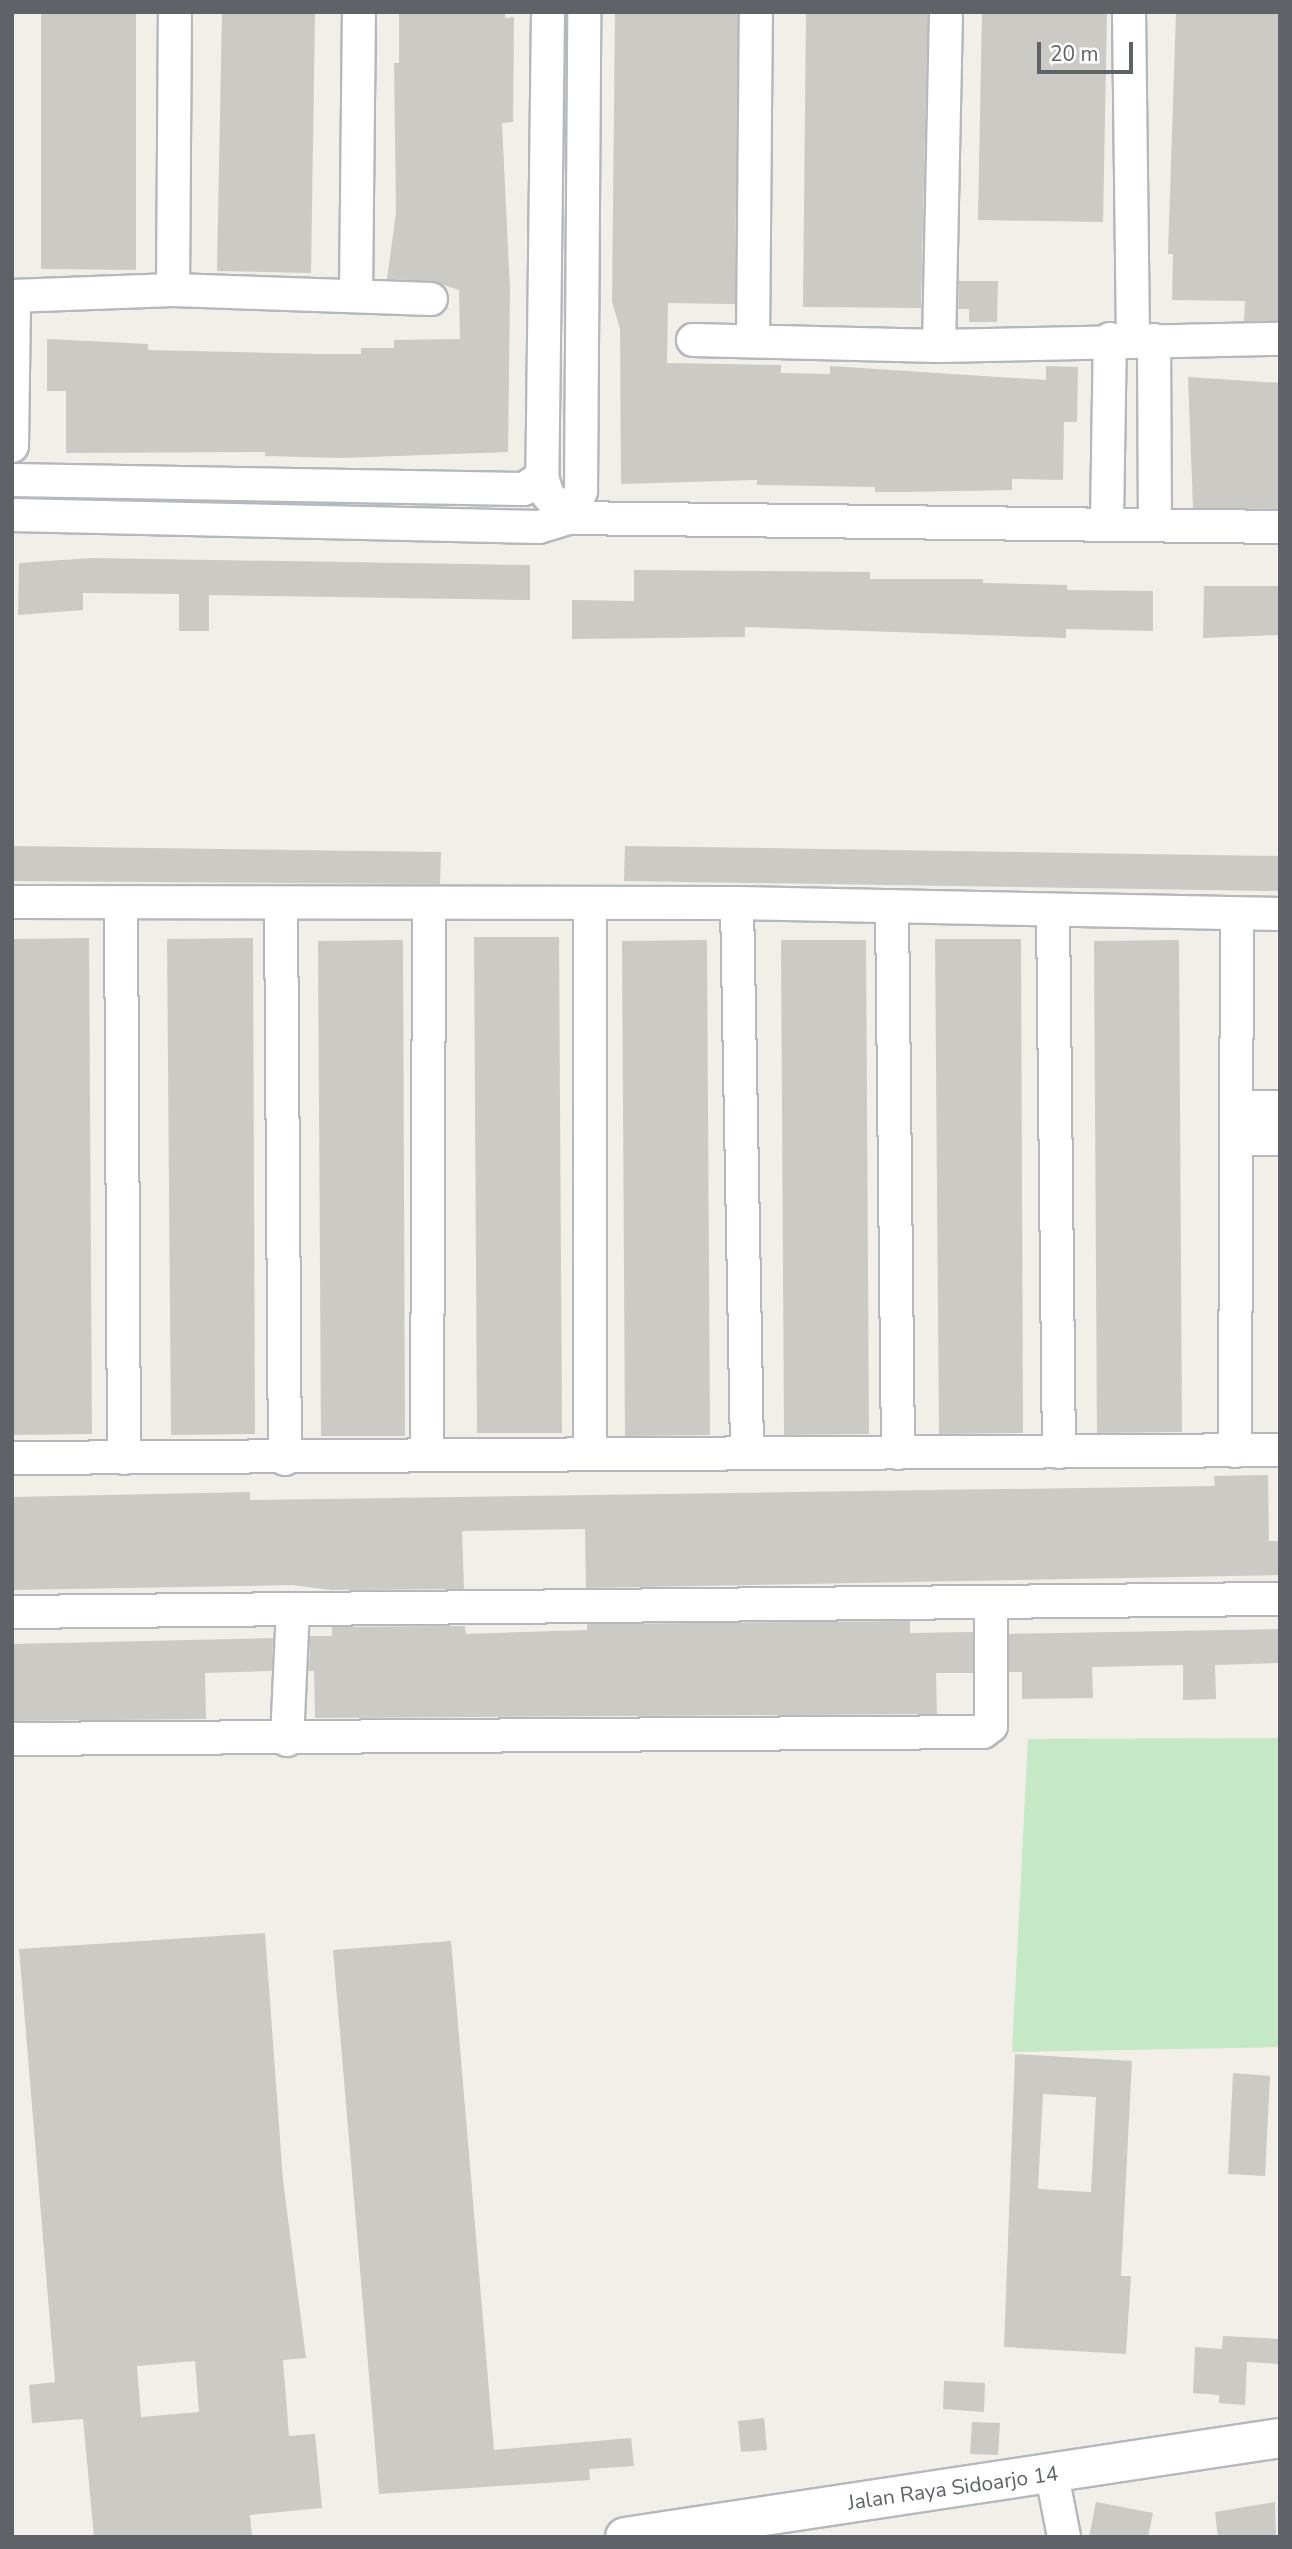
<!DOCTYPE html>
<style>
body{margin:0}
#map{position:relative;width:1292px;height:2549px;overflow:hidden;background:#f1efe8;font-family:"Nunito Sans",sans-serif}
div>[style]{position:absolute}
.green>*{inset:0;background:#c5e8c5}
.building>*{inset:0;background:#cccac5}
.roads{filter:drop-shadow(2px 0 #b5b8bc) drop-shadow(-2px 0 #b5b8bc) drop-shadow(0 2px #b5b8bc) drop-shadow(0 -2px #b5b8bc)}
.street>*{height:32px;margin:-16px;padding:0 16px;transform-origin:16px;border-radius:16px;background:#fff}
.secondary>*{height:38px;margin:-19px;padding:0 19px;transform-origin:19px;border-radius:19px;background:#fff}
span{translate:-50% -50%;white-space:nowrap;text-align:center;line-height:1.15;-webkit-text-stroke:5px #fff;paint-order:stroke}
.street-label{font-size:21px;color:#5f6368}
.frame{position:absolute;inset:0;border:14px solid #5f6368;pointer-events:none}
.scale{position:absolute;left:1037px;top:42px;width:96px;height:32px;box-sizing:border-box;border:4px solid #5f6368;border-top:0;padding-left:9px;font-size:21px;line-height:24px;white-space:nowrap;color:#5f6368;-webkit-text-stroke:5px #fff;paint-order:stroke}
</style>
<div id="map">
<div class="green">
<i style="clip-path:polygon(1280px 1738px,1280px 2047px,1012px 2052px,1028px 1739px)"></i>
</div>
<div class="building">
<i style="clip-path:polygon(41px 12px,136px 12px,136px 270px,41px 269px)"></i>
<i style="clip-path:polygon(222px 12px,315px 14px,311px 273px,217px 271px)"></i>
<i style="clip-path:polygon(399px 12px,505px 12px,505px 18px,514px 17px,513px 122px,502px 123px,510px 289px,508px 452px,341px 458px,265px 456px,265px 452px,66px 453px,66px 391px,47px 391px,47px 339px,148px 344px,148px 350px,316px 354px,361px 354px,361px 348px,394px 348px,394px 340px,460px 339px,459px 290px,432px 281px,387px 279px,396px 213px,394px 63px,399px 63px)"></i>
<i style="clip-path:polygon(615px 12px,738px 12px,735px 304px,668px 303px,667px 363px,781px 365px,781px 373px,830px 374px,830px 366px,1046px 380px,1046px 366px,1078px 367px,1077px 422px,1064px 422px,1063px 480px,1012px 479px,1012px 490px,905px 492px,875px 492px,875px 487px,757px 485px,757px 480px,621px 484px,620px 329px,612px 302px)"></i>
<i style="clip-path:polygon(806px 12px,928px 12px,921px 308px,803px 307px)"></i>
<i style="clip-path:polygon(982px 12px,1107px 12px,1103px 222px,978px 220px)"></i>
<i style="clip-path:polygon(1176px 12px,1280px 12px,1280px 321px,1244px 321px,1245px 301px,1172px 300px,1173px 254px,1168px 254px)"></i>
<i style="clip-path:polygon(959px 281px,998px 281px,997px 322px,969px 322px,969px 309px,958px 309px)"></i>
<i style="clip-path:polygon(1188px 377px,1280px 383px,1280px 509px,1193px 508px)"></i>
<i style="clip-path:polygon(91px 558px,530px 565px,530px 600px,209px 595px,209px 631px,179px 631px,179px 594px,83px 593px,83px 610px,18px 615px,19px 563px)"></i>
<i style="clip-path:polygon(634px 570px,870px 572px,870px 579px,983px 579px,983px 583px,1067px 585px,1067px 590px,1153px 591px,1153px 631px,1066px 629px,1066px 638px,745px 627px,745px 637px,572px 639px,572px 600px,634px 601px)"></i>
<i style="clip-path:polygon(1204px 586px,1280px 586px,1280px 635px,1203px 638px)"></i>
<i style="clip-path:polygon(12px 846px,441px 852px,440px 884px,12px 881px)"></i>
<i style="clip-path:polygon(625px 846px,1280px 856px,1279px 891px,624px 881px)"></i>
<i style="clip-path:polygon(474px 937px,559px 937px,562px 1433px,477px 1433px)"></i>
<i style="clip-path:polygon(89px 938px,92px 1434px,12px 1435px,12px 939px)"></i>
<i style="clip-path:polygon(253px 938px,255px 1434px,171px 1435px,167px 939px)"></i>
<i style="clip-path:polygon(935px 939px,1021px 939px,1023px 1433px,939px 1434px)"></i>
<i style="clip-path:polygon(403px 940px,405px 1436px,321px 1436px,318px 941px)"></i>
<i style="clip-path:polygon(707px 940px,710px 1435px,625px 1436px,622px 941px)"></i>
<i style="clip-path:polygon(781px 940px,866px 940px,869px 1434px,784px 1435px)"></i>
<i style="clip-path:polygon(1179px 940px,1182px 1432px,1097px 1433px,1094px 941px)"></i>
<i style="clip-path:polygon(1268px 1475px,1269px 1541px,1280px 1541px,1280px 1575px,586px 1588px,585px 1529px,462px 1531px,464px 1589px,331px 1590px,292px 1585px,12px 1590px,12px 1497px,250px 1492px,250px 1500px,1215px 1486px,1214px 1476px)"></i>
<i style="clip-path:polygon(910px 1621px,910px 1633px,973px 1632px,973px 1673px,936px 1673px,937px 1714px,315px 1718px,314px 1671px,309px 1671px,310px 1636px,332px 1636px,332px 1627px,465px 1626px,466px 1634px,587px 1630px,587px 1624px)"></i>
<i style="clip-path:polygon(1279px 1629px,1280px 1663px,1215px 1665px,1216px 1699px,1183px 1700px,1183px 1665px,1092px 1667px,1093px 1698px,1022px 1699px,1022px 1672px,1009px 1672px,1009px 1634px)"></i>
<i style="clip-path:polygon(273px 1638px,272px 1671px,205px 1673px,206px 1719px,14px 1721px,12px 1644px)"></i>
<i style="clip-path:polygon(evenodd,265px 1933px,283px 2180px,306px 2358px,283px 2360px,289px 2436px,315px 2434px,322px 2508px,250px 2515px,252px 2537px,94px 2537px,83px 2419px,32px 2423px,29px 2385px,55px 2382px,19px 1949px,265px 1933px,195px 2361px,199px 2412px,141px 2417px,137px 2366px,195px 2361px)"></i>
<i style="clip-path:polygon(451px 1941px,494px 2450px,631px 2438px,634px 2466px,589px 2469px,590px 2480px,379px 2494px,333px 1950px)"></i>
<i style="clip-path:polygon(evenodd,1015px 2054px,1132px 2061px,1121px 2276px,1131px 2276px,1126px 2354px,1004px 2347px,1015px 2054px,1043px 2094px,1096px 2097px,1091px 2192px,1038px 2189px,1043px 2094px)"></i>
<i style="clip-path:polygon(1233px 2073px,1270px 2076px,1265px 2176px,1228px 2174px)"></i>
<i style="clip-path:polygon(1223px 2336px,1280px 2339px,1280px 2364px,1247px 2362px,1245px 2405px,1219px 2403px,1219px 2395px,1193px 2393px,1195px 2347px,1222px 2349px)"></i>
<i style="clip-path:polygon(944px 2381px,985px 2383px,984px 2412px,943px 2409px)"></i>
<i style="clip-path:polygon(764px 2418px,767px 2450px,741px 2452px,738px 2421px)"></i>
<i style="clip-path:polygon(972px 2422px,1000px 2423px,998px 2455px,970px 2454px)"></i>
<i style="clip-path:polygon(1096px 2502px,1153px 2513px,1148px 2537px,1089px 2537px)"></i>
<i style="clip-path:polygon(1275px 2502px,1276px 2537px,1218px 2537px,1215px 2512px)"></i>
</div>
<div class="roads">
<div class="street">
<i style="left:548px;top:12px;width:465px;rotate:90.7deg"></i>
<i style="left:542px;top:477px;width:19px;rotate:72deg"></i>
<i style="left:548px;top:495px;width:30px;rotate:49deg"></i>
<i style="left:568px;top:518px;width:712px;rotate:0.72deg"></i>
<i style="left:1129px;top:12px;width:327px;rotate:89.3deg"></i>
<i style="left:173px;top:290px;width:278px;rotate:-89.6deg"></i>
<i style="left:356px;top:295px;width:283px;rotate:-89.4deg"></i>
<i style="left:12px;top:296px;width:161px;rotate:-2.1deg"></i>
<i style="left:173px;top:290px;width:258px;rotate:2deg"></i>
<i style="left:693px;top:340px;width:246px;rotate:1.4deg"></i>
<i style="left:939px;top:346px;width:341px;rotate:-1.2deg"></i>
<i style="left:1154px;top:340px;width:182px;rotate:89.7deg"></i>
<i style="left:753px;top:341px;width:329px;rotate:-89.5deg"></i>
<i style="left:939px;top:346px;width:334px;rotate:-88.8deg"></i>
<i style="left:12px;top:446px;width:150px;rotate:-89.2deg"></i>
<i style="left:12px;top:480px;width:512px;rotate:1.01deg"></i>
<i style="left:524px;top:489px;width:22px;rotate:-34deg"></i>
<i style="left:12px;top:515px;width:527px;rotate:1.3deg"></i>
<i style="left:539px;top:527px;width:30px;rotate:-17deg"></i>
<i style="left:568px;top:518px;width:30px;rotate:-64deg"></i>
<i style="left:581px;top:491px;width:479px;rotate:-89.6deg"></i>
<i style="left:1107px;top:521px;width:182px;rotate:-89.1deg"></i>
<i style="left:12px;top:902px;width:725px;rotate:0.08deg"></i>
<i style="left:737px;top:903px;width:543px;rotate:1.16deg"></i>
<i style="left:121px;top:903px;width:555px;rotate:89.69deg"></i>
<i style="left:737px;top:903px;width:548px;rotate:88.95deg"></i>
<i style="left:281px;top:906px;width:553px;rotate:89.59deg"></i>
<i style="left:892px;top:906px;width:547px;rotate:89.37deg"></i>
<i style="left:1053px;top:910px;width:542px;rotate:89.37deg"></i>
<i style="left:1239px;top:1107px;width:41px"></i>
<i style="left:1238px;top:1139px;width:42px"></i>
<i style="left:590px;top:1451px;width:544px;rotate:-90deg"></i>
<i style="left:1235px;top:1451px;width:537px;rotate:-89.79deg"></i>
<i style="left:427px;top:1454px;width:549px;rotate:-89.79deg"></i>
<i style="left:12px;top:1458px;width:1268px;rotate:-0.36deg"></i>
<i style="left:12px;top:1612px;width:1268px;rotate:-0.59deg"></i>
<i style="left:12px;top:1739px;width:971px;rotate:-0.41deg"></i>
<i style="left:983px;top:1732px;width:10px;rotate:-37deg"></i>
<i style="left:991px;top:1726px;width:123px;rotate:-90deg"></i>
<i style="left:287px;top:1740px;width:130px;rotate:-87.4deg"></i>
<i style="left:1052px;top:2475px;width:63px;rotate:79deg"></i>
</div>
<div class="secondary">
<i style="left:625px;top:2537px;width:662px;rotate:-8.59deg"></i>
</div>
</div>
<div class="street-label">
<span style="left:953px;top:2488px;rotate:-8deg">Jalan Raya Sidoarjo 14</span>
</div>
<div class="frame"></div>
<div class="scale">20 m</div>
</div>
